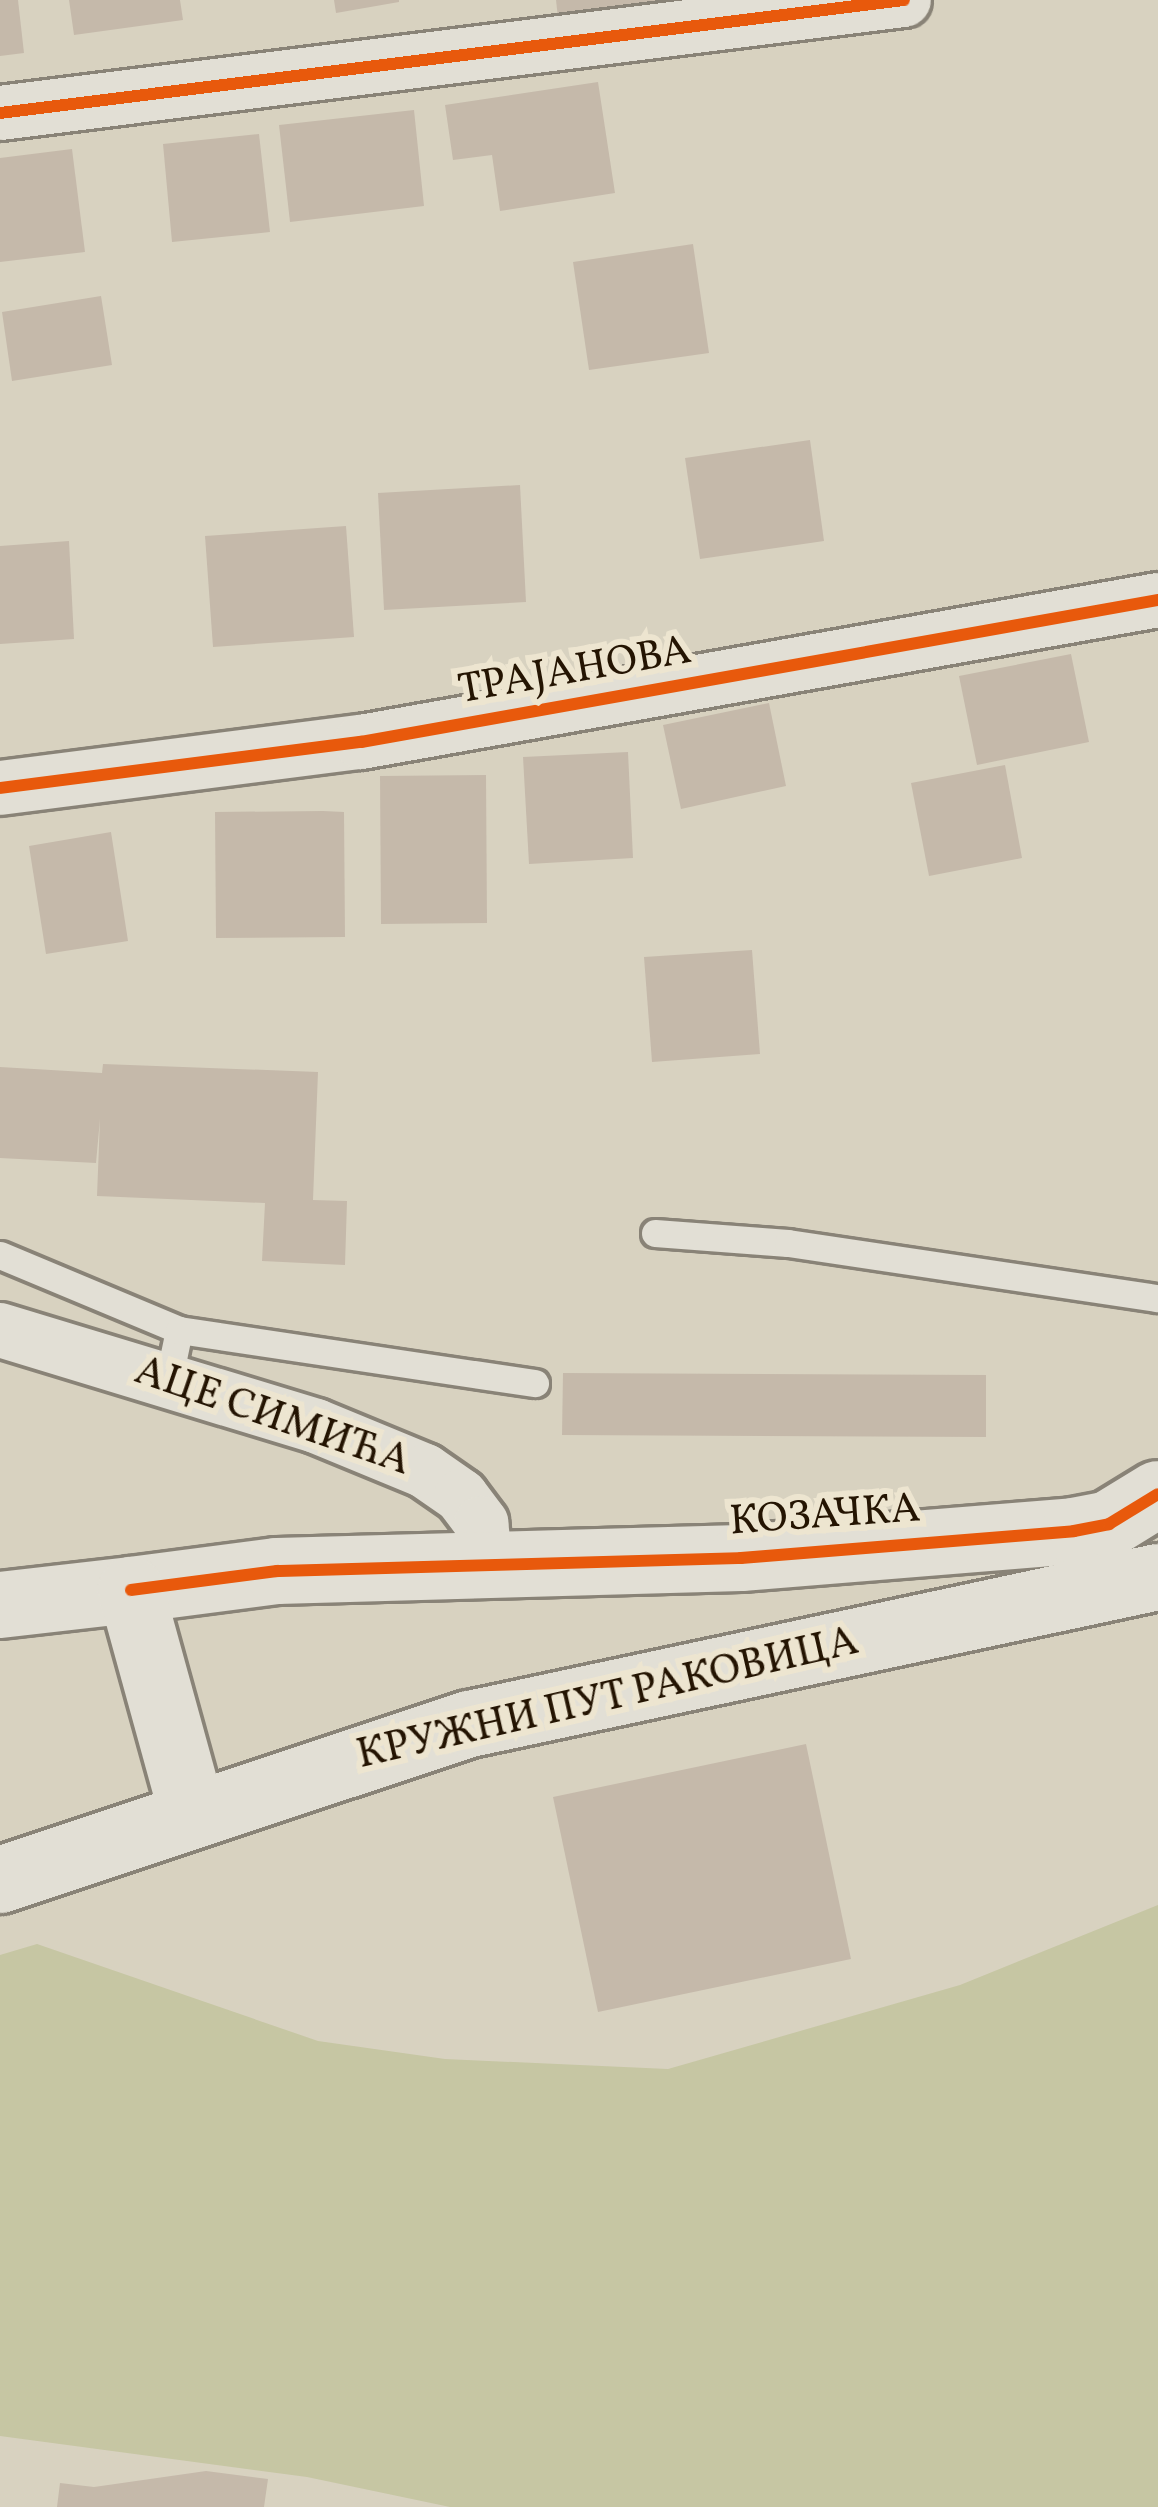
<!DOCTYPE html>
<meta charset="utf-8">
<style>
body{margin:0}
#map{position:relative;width:1158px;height:2507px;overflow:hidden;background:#d8d2c0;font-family:Vollkorn,serif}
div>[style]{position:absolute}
.green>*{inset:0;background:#c6c6a3}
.building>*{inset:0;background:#c5b9aa}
.roads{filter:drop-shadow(3px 0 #898377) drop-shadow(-3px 0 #898377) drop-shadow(0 3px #898377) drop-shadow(0 -3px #898377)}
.service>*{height:27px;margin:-13.5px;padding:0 13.5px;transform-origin:13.5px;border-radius:13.5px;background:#e2dfd5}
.minor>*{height:54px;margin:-27px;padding:0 27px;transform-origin:27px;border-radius:27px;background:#e2dfd5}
.tertiary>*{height:66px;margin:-33px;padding:0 33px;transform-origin:33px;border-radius:33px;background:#e2dfd5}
.secondary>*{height:66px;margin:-33px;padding:0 33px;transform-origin:33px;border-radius:33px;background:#e2dfd5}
.cycleway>*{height:12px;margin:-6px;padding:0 6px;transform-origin:6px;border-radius:6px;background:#e8590c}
span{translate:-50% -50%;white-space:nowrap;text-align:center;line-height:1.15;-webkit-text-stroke:12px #ede5d0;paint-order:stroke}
.street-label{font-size:42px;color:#241402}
</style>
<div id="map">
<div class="green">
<i style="clip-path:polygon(1158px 1905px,1158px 2507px,450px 2507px,307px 2477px,0 2436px,0 1955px,37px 1944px,318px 2041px,445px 2059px,668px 2069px,960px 1985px)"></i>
</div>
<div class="building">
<i style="clip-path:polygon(0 0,18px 0,24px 53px,0 56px)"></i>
<i style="clip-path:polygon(69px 0,180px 0,183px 20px,74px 35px)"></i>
<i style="clip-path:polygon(334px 0,399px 0,399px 2px,336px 13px)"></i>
<i style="clip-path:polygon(556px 0,664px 0,664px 3px,558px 18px)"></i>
<i style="clip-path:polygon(598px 82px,615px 193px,500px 211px,492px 155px,453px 160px,445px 105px)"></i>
<i style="clip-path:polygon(414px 110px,424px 206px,290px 222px,279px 125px)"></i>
<i style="clip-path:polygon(259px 134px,270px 232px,172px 242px,163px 144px)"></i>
<i style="clip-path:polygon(72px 149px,85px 252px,0 262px,0 158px)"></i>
<i style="clip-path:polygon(693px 244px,709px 353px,589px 370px,573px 262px)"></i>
<i style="clip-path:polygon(101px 296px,112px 365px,12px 381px,2px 312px)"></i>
<i style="clip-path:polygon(810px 440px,824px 541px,700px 559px,685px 458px)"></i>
<i style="clip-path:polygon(520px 485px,526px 602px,384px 610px,378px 493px)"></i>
<i style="clip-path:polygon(346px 526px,354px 637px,213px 647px,205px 536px)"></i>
<i style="clip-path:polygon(69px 541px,74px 639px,0 644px,0 546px)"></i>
<i style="clip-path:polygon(1071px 654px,1089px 742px,977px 765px,959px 676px)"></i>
<i style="clip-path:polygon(769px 703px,786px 786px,681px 809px,663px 725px)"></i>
<i style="clip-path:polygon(628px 752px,633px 858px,529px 864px,523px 757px)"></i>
<i style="clip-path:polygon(1005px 765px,1022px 858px,929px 876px,911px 783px)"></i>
<i style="clip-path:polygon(486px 775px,487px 923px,381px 924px,380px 776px)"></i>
<i style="clip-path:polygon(323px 811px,344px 812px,345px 937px,216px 938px,215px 812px)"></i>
<i style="clip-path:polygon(111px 832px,128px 941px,46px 954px,29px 846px)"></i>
<i style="clip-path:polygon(752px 950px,760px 1054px,652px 1062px,644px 957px)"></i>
<i style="clip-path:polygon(103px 1064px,318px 1072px,313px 1200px,347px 1201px,345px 1265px,262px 1261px,265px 1203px,97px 1196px,100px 1119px,96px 1163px,0 1158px,0 1067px,102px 1073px)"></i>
<i style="clip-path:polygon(563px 1373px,986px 1375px,986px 1437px,562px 1435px)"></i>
<i style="clip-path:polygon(806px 1744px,851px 1959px,598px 2012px,553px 1797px)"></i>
<i style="clip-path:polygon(206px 2471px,268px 2479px,264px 2507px,57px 2507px,60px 2483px,94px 2487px)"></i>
</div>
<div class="roads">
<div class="service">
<i style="left:655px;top:1233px;width:133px;rotate:4.3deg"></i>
<i style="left:788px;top:1243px;width:374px;rotate:8.5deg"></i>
<i style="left:0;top:1255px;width:194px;rotate:22.7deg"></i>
<i style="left:179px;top:1330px;width:49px;rotate:101.8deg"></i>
<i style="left:179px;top:1330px;width:360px;rotate:8.5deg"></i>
</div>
<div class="minor">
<i style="left:0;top:113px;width:911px;rotate:-7.13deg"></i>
<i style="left:0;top:788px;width:364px;rotate:-7.3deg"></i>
<i style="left:361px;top:742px;width:810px;rotate:-10.1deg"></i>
<i style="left:0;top:1330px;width:330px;rotate:16.9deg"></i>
<i style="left:316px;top:1426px;width:118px;rotate:22.4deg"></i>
<i style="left:425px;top:1471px;width:44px;rotate:34.8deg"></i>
<i style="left:461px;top:1496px;width:34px;rotate:53deg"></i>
<i style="left:481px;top:1523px;width:47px;rotate:82.7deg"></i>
</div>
<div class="tertiary">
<i style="left:131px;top:1590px;width:147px;rotate:-7.4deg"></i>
<i style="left:277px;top:1571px;width:464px;rotate:-1.6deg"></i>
<i style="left:741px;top:1558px;width:334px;rotate:-4.6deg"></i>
<i style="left:1074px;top:1531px;width:36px;rotate:-11deg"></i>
<i style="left:1109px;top:1524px;width:57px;rotate:-31.5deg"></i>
</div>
<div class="secondary">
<i style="left:0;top:1605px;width:132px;rotate:-6.5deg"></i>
<i style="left:131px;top:1590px;width:229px;rotate:74.6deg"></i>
<i style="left:0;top:1880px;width:495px;rotate:-18.4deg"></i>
<i style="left:470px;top:1724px;width:704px;rotate:-12.06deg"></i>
</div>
</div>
<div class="cycleway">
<i style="left:0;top:113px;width:911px;rotate:-7.13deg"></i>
<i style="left:0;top:788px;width:364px;rotate:-7.3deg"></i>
<i style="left:361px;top:742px;width:810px;rotate:-10.1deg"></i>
<i style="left:131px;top:1590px;width:147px;rotate:-7.4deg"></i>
<i style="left:277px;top:1571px;width:464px;rotate:-1.6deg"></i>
<i style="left:741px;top:1558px;width:334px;rotate:-4.6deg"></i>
<i style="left:1074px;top:1531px;width:36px;rotate:-11deg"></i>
<i style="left:1109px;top:1524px;width:57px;rotate:-31.5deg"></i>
</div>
<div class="street-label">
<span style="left:575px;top:672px;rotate:-10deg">ТРАЈАНОВА</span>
<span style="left:272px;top:1418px;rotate:19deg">АЦЕ СИМИЋА</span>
<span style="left:825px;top:1517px;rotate:-4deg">КОЗАЧКА</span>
<span style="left:608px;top:1700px;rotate:-13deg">КРУЖНИ ПУТ РАКОВИЦА</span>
</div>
</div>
